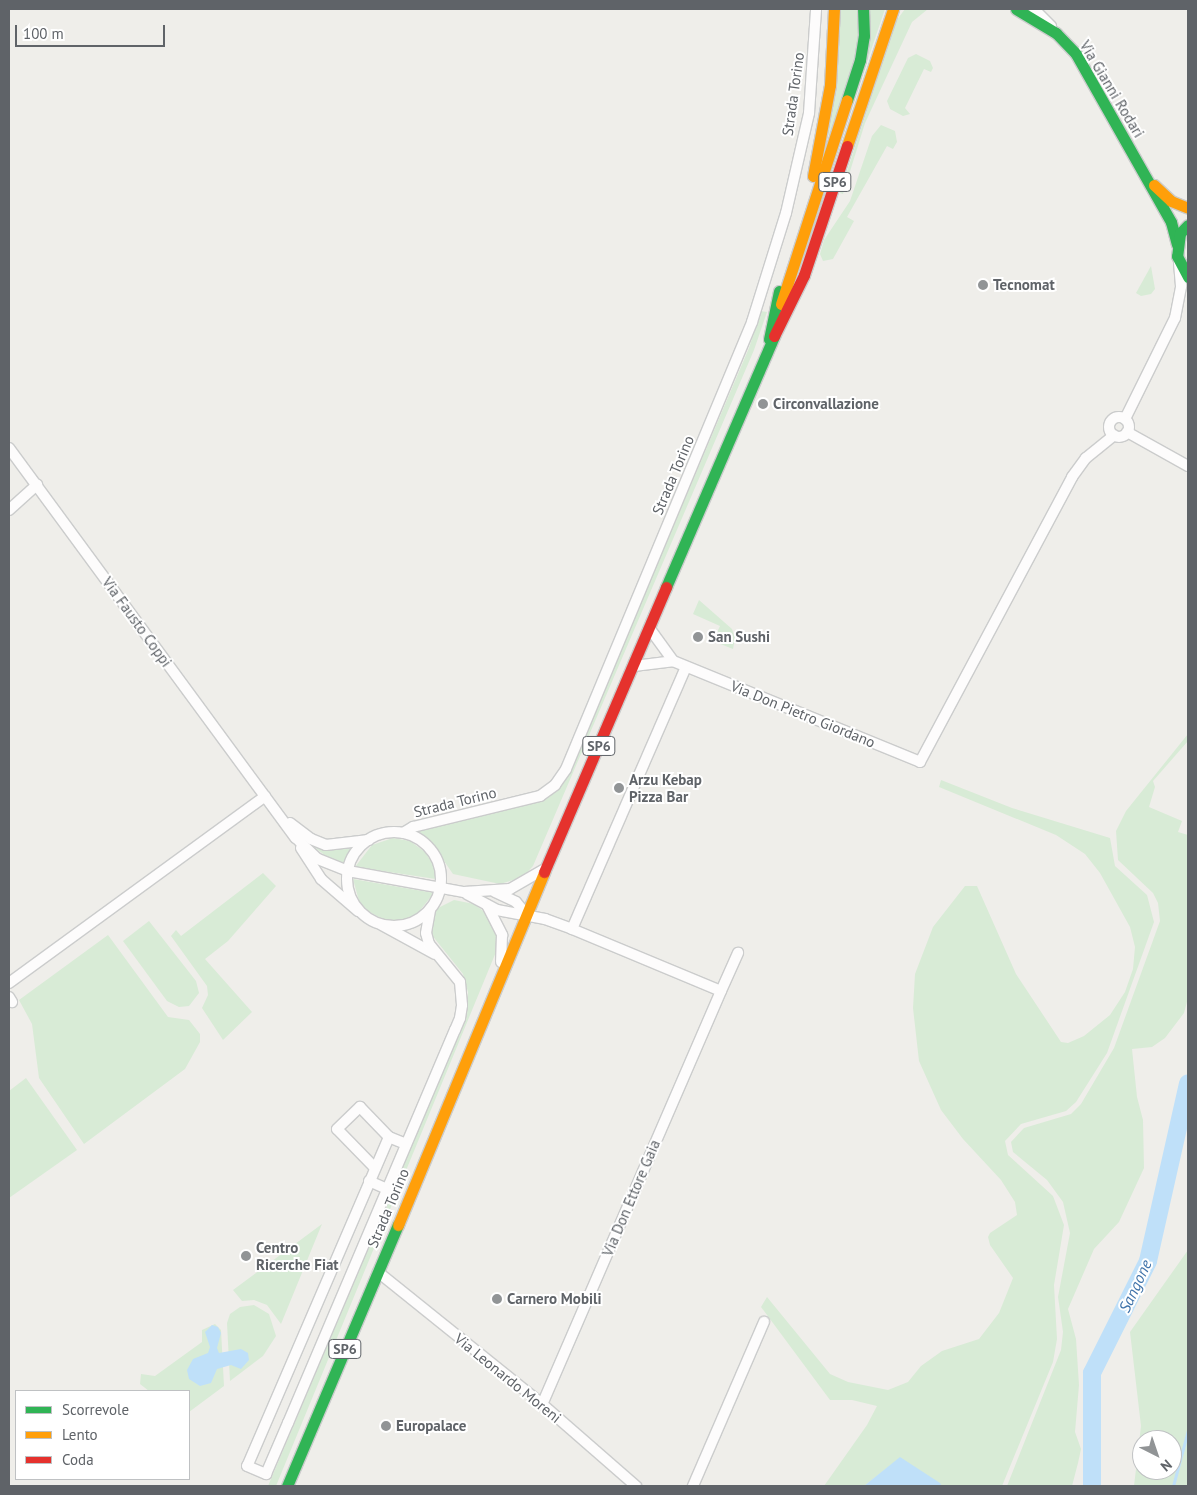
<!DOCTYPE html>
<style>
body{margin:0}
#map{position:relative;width:1197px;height:1495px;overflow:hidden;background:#efeeea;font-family:"PT Sans",sans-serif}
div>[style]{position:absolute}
.green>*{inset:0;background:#d8ebd6}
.water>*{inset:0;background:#bfe0f9}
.stream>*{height:3px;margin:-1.5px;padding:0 1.5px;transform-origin:1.5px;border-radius:1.5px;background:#bfe0f9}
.river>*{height:18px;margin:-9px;padding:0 9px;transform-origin:9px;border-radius:9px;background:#bfe0f9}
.roads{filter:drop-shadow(1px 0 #cbcccc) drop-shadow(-1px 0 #cbcccc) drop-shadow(0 1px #cbcccc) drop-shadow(0 -1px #cbcccc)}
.street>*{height:10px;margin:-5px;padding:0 5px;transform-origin:5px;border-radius:5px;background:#fdfcfc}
.street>.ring{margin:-5px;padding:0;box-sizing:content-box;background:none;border:10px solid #fdfcfc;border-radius:50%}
.fast>*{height:11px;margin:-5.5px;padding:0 5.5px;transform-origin:5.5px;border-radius:5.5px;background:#30b455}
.slow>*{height:11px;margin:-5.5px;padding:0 5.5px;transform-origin:5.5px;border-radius:5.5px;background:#ff9f0a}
.jam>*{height:11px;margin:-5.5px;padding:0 5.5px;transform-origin:5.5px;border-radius:5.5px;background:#e5322d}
.dots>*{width:14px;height:14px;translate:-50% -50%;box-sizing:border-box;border:2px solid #fff;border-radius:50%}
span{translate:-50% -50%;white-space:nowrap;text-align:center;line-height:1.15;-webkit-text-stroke:4px #fff;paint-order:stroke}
.shield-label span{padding:1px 4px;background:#fff;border:1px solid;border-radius:4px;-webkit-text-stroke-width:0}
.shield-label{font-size:14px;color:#5f6368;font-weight:700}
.street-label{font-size:15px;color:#5f6368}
.poi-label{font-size:15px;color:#5f6368;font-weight:700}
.left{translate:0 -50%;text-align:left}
.water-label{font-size:16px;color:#4174aa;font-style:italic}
.frame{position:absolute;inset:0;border:10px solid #5f6368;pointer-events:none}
.legend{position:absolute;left:15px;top:1390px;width:175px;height:90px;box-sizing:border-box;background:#fff;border:1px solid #bfc1c3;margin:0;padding:6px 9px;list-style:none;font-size:15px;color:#5f6368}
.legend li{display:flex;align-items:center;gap:10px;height:25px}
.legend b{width:25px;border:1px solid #bfc1c3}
.north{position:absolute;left:1132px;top:1430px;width:50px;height:50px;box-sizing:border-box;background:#fff;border:1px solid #bfc1c3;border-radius:50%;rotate:139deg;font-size:14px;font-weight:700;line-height:20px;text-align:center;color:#5f6368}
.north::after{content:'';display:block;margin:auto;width:18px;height:22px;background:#919496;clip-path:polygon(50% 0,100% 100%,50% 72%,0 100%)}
.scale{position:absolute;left:15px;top:25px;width:150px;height:22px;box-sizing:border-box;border:2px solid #5f6368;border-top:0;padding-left:6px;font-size:15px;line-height:18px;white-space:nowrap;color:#5f6368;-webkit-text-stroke:4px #fff;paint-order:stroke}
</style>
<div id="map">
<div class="green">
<i style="clip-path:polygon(838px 9px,859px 9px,859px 43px,831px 136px,827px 135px)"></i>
<i style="clip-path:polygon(870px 9px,885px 9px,866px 65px)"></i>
<i style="clip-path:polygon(905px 9px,928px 9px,912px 22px,865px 123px,843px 194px,840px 193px,896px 21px)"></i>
<i style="clip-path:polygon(916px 54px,930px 61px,933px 68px,931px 72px,924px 69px,905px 108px,910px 114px,903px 116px,890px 109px,887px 101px,908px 58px)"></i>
<i style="clip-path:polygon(881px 125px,895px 131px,897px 142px,893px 149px,887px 146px,847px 217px,854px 221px,833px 259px,823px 261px,820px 254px,824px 240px,850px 201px,872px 136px)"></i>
<i style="clip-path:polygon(1151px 266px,1155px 289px,1151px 294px,1141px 296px,1136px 293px)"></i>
<i style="clip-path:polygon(761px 311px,767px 312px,754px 350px,533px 866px,523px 877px,500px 884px,453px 874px,431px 842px,414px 832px,540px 801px,559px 788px,566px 779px,749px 348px)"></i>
<i style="clip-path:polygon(699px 600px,732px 629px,735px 638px,733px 649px,713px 641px,720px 626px,693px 614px)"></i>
<i style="clip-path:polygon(1188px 734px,1188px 741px,1153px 781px,1155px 787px,1149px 807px,1182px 821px,1178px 832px,1188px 835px,1188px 998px,1184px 1013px,1165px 1038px,1152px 1047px,1132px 1049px,1137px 1097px,1143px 1120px,1144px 1168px,1119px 1222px,1094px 1249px,1068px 1309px,1076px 1339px,1079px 1385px,1075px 1432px,1081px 1449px,1078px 1463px,1072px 1486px,1007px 1486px,1061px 1350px,1063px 1332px,1058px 1297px,1070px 1233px,1063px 1202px,1047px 1180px,1013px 1152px,1011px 1142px,1024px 1128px,1071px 1114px,1081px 1104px,1114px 1048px,1160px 921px,1158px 903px,1153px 893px,1118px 860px,1116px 831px,1126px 811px)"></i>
<i style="clip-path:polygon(941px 780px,1012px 808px,1110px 838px,1115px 866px,1147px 895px,1154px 922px,1107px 1053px,1076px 1102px,1066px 1111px,1021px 1124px,1005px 1141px,1008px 1155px,1053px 1196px,1064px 1225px,1054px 1285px,1057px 1339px,1053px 1362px,1002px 1486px,942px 1486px,900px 1458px,864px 1486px,824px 1486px,867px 1425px,877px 1406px,852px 1400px,830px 1400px,761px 1307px,767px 1297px,830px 1374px,848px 1382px,888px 1390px,908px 1382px,921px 1366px,942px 1351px,979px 1339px,999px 1313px,1013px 1278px,990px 1245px,988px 1237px,990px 1233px,1017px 1215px,1015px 1202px,1001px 1180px,963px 1139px,941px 1110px,919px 1061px,913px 1008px,915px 974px,933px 927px,965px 886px,977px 886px,1016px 974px,1061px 1042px,1068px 1043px,1084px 1036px,1110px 1015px,1125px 992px,1133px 969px,1135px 947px,1130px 927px,1100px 873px,1085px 854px,1056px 835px,939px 787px)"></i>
<i style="clip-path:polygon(393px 838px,410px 841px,425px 852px,434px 866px,436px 879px,355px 867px,372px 845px)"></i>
<i style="clip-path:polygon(309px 843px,328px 849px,357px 844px,346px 864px,327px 857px)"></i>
<i style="clip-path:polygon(263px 873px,276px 886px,228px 941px,205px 959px,252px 1012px,223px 1040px,202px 1008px,208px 995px,207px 986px,171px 936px,176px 930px,181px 936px)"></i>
<i style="clip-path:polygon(353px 879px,434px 893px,417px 914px,403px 920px,384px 920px,366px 910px,359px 901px)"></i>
<i style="clip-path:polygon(454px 900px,474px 904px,486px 913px,497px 935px,496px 952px,276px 1486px,268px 1486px,467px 1015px,468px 992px,463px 974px,431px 934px,436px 909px)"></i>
<i style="clip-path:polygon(149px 921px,196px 981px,199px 993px,189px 1006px,179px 1007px,167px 1001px,123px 941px)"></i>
<i style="clip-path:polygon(108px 935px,168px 1017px,189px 1020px,200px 1034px,200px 1042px,185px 1069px,84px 1144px,39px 1078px,32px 1024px,19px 1000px)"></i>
<i style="clip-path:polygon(26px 1078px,77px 1150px,9px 1198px,9px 1091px)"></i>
<i style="clip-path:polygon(322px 1224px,281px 1324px,267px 1305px,254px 1300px,242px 1301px,233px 1290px)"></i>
<i style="clip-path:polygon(evenodd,1188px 1250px,1188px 1486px,1134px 1486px,1141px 1426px,1130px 1332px,1188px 1250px,1142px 1440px,1172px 1440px,1172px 1470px,1142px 1470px,1142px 1440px)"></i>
<i style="clip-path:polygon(254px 1305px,269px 1314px,276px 1336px,263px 1356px,230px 1381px,227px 1323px,230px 1314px,240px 1307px)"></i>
<i style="clip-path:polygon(215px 1324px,221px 1330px,224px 1386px,189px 1412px,189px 1391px,149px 1391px,140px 1384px,141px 1374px,155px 1376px,202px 1342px,202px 1330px)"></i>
</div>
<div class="water">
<i style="clip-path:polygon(212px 1325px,218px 1327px,221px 1333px,217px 1348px,219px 1353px,241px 1349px,248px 1353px,249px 1360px,241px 1369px,231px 1365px,217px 1369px,211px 1383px,200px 1386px,189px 1379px,187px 1370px,193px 1359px,208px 1353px,210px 1347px,205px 1332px)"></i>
<i style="clip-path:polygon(900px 1457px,940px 1483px,942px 1486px,864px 1486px)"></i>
</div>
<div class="stream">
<i style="left:1173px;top:1486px;width:58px;rotate:-75deg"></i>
</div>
<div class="river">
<i style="left:1092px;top:1486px;width:113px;rotate:-90deg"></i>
<i style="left:1092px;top:1373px;width:125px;rotate:-63.4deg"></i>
<i style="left:1148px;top:1261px;width:182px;rotate:-77.3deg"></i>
</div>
<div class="roads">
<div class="street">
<i style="left:1034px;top:9px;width:24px;rotate:45deg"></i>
<i class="ring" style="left:1109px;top:417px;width:10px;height:10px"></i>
<i style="left:1125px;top:419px;width:113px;rotate:-63.7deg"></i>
<i style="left:1175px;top:318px;width:33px;rotate:-79deg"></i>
<i style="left:1181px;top:286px;width:23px;rotate:-95deg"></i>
<i style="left:1127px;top:432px;width:70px;rotate:29.1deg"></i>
<i style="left:9px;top:448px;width:484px;rotate:53.7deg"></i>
<i style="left:296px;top:838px;width:30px;rotate:44deg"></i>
<i style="left:318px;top:859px;width:32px;rotate:22deg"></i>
<i style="left:348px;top:871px;width:118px;rotate:10.3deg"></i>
<i style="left:464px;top:892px;width:46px;rotate:-3.7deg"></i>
<i style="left:510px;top:889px;width:39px;rotate:-30deg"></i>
<i style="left:9px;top:510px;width:38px;rotate:-42deg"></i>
<i style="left:650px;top:629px;width:39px;rotate:54deg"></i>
<i style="left:673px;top:661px;width:267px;rotate:22.2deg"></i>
<i style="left:920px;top:762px;width:323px;rotate:-61.9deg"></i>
<i style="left:1072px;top:477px;width:24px;rotate:-54deg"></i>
<i style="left:1086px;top:458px;width:36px;rotate:-39deg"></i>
<i style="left:634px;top:666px;width:39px;rotate:-7deg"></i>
<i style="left:290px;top:823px;width:26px;rotate:37deg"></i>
<i style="left:311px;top:839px;width:16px;rotate:22deg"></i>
<i style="left:326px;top:845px;width:43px;rotate:-6.6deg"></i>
<i class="ring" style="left:347px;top:832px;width:84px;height:84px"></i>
<i style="left:403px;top:833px;width:12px;rotate:-31deg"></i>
<i style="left:413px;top:827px;width:131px;rotate:-13.7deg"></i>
<i style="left:540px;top:796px;width:19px;rotate:-36deg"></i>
<i style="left:555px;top:785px;width:19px;rotate:-55deg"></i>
<i style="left:566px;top:769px;width:484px;rotate:-67.4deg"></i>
<i style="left:752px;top:322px;width:114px;rotate:-72.7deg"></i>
<i style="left:786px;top:213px;width:103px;rotate:-77deg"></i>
<i style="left:809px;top:113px;width:104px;rotate:-86.1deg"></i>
<i style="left:301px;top:848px;width:37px;rotate:57deg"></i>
<i style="left:321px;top:879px;width:49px;rotate:40.9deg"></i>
<i style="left:495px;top:892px;width:23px;rotate:25deg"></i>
<i style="left:516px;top:902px;width:16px;rotate:50deg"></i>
<i style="left:467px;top:894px;width:34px;rotate:28deg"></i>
<i style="left:497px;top:910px;width:49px;rotate:10.6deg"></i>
<i style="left:545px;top:919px;width:29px;rotate:20deg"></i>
<i style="left:572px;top:929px;width:161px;rotate:22.6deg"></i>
<i style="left:721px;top:991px;width:450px;rotate:113.4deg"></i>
<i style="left:487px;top:905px;width:34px;rotate:63deg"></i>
<i style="left:502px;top:935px;width:27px;rotate:92deg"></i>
<i style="left:382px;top:925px;width:60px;rotate:28.7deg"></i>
<i style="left:572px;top:929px;width:286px;rotate:-66.5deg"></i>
<i style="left:9px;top:983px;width:317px;rotate:-36.1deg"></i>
<i style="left:721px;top:991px;width:42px;rotate:-65.9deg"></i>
<i style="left:9px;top:997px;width:6px;rotate:59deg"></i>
<i style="left:406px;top:1144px;width:18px;rotate:-158deg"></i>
<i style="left:389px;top:1137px;width:358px;rotate:113.3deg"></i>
<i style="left:247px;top:1466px;width:21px;rotate:23deg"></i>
<i style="left:266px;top:1474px;width:56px;rotate:-66.7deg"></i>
<i style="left:288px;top:1423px;width:427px;rotate:-67deg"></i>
<i style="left:455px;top:1030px;width:13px;rotate:-67deg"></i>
<i style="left:460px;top:1018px;width:13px;rotate:-81deg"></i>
<i style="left:462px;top:1005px;width:23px;rotate:-95deg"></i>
<i style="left:460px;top:982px;width:49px;rotate:-129.2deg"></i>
<i style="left:429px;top:944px;width:11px;rotate:-105deg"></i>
<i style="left:426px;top:933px;width:23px;rotate:-80deg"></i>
<i style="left:375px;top:1168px;width:54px;rotate:-134.3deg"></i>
<i style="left:337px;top:1129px;width:32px;rotate:-44deg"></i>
<i style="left:360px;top:1107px;width:42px;rotate:46deg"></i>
<i style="left:369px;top:1181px;width:20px;rotate:24deg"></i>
<i style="left:378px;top:1272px;width:211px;rotate:38.8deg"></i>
<i style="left:542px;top:1404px;width:125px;rotate:41.1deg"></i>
<i style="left:693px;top:1486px;width:179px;rotate:-66.6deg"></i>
</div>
<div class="fast">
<i style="left:1016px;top:9px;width:47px;rotate:31deg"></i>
<i style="left:1056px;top:33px;width:29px;rotate:46deg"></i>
<i style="left:1076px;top:54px;width:193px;rotate:60.5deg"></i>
<i style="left:1171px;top:222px;width:23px;rotate:75deg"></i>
<i style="left:847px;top:100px;width:42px;rotate:-72deg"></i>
<i style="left:860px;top:60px;width:24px;rotate:-81deg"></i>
<i style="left:864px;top:36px;width:27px;rotate:-92deg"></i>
<i style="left:1188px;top:225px;width:11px;rotate:135deg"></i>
<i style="left:1180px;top:233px;width:23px;rotate:97deg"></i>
<i style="left:1177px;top:256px;width:24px;rotate:62deg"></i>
<i style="left:769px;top:339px;width:49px;rotate:-78.2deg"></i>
<i style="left:666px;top:587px;width:273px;rotate:-66.7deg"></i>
<i style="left:287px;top:1486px;width:284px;rotate:-67deg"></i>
</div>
<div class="slow">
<i style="left:847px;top:146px;width:145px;rotate:-71.4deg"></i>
<i style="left:813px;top:176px;width:93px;rotate:-79.4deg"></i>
<i style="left:830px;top:85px;width:76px;rotate:-87deg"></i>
<i style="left:1154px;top:185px;width:23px;rotate:43deg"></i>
<i style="left:1171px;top:201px;width:18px;rotate:22deg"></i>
<i style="left:781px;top:304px;width:214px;rotate:-72.1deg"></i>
<i style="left:398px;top:1225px;width:382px;rotate:-67.5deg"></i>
</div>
<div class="jam">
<i style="left:774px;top:336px;width:68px;rotate:-63.8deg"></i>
<i style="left:804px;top:275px;width:136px;rotate:-71.6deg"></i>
<i style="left:544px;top:872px;width:310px;rotate:-66.8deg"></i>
</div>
</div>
<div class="dots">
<i style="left:983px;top:285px;background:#919496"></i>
<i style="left:763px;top:404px;background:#919496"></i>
<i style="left:698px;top:637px;background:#919496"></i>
<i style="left:619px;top:788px;background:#919496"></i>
<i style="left:246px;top:1256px;background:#919496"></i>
<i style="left:497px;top:1299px;background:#919496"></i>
<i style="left:386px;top:1426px;background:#919496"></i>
</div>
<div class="shield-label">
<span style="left:835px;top:182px">SP6</span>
<span style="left:599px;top:746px">SP6</span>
<span style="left:345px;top:1349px">SP6</span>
</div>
<div class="street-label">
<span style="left:1112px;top:89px;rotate:59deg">Via Gianni Rodari</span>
<span style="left:793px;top:94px;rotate:-82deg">Strada Torino</span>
<span style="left:673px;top:475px;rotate:-67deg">Strada Torino</span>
<span style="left:137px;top:622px;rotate:54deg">Via Fausto Coppi</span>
<span style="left:803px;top:714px;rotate:22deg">Via Don Pietro Giordano</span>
<span style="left:455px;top:802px;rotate:-14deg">Strada Torino</span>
<span style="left:631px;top:1198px;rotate:-67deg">Via Don Ettore Gaia</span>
<span style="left:388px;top:1208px;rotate:-67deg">Strada Torino</span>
<span style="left:508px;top:1378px;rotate:39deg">Via Leonardo Moreni</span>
</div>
<div class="poi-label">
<span class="left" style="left:993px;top:285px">Tecnomat</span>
<span class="left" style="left:773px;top:404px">Circonvallazione</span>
<span class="left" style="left:708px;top:637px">San Sushi</span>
<span class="left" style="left:629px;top:788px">Arzu Kebap<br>Pizza Bar</span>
<span class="left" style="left:256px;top:1256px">Centro<br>Ricerche Fiat</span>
<span class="left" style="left:507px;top:1299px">Carnero Mobili</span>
<span class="left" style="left:396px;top:1426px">Europalace</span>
</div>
<div class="water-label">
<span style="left:1135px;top:1286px;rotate:-65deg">Sangone</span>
</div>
<div class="frame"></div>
<ul class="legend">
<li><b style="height:6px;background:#30b455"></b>Scorrevole</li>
<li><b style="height:6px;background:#ff9f0a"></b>Lento</li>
<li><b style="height:6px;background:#e5322d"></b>Coda</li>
</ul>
<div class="north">N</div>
<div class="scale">100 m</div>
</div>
